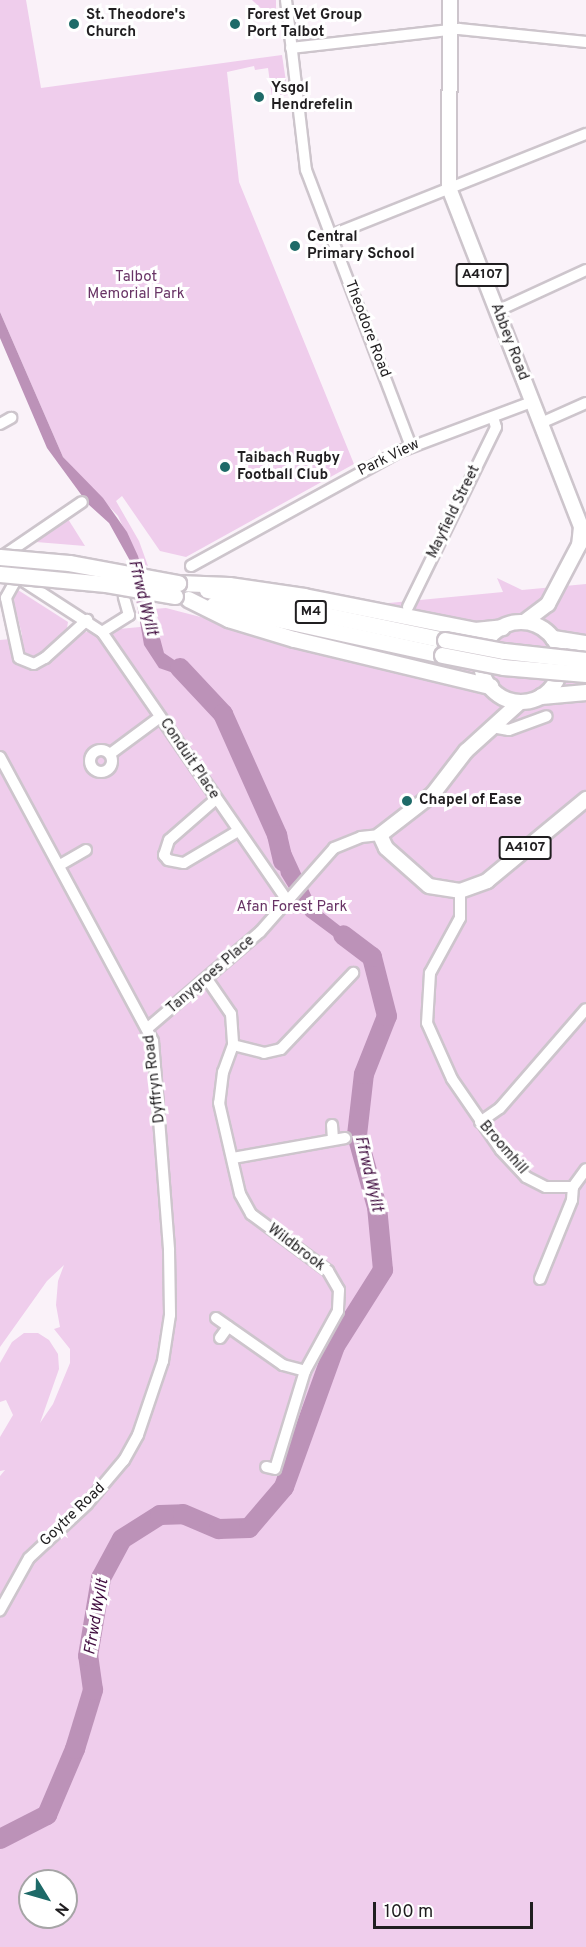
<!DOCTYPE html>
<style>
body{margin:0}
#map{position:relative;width:586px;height:1947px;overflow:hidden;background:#faf2f9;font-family:Overpass,sans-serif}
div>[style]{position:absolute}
.green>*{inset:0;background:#efcdec}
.water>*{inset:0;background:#bc92b8}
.river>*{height:20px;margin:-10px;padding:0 10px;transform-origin:10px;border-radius:10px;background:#bc92b8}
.roads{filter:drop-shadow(2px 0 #cdc5cc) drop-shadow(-2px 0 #cdc5cc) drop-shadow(0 2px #cdc5cc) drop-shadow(0 -2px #cdc5cc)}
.minor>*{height:10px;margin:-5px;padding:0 5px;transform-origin:5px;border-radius:5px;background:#fff}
.minor>.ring{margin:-5px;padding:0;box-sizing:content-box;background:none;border:10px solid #fff;border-radius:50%}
.major>*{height:14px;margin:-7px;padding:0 7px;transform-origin:7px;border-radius:7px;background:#fff}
.major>.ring{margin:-7px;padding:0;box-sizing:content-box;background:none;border:14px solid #fff;border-radius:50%}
.highway>*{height:15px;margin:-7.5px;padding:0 7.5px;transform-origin:7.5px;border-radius:7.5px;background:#fff}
.bridges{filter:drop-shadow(2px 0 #cdc5cc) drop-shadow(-2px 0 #cdc5cc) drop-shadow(0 2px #cdc5cc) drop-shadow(0 -2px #cdc5cc)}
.highway-bridge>*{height:15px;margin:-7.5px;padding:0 7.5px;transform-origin:7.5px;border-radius:7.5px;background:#fff}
.dots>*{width:16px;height:16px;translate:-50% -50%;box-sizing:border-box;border:3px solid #fff;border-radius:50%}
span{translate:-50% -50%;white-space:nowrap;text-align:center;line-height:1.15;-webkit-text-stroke:6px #fff;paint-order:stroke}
.shield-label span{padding:2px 4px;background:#fff;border:2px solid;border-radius:4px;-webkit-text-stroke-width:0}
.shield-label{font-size:14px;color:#201e20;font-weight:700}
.poi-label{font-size:15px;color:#201e20;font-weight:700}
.left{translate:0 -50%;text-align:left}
.park-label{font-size:15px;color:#683365}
.street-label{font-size:15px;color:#201e20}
.water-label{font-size:16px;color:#420f41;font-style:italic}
.north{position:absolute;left:18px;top:1869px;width:60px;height:60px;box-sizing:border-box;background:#fff;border:2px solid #a6a5a6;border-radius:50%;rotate:127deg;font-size:16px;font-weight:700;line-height:24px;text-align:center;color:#201e20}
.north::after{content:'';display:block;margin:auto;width:21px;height:27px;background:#1e6a68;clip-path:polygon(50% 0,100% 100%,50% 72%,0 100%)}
.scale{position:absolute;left:373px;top:1902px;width:160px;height:27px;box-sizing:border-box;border:3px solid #201e20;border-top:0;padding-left:8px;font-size:18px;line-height:21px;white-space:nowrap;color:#201e20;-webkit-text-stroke:4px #fff;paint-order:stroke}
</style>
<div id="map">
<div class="green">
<i style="clip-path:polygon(0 0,26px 0,41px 88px,282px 55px,288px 95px,272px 97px,268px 68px,255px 70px,254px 66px,227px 72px,239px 182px,354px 464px,186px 557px,160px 551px,122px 496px,116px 501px,139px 541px,148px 566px,140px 563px,118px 516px,63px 457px,0 312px)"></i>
<i style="clip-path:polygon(252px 0,276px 0,276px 10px,265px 12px)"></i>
<i style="clip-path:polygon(68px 519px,85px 546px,36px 542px)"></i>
<i style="clip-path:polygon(evenodd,497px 578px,522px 590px,586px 584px,586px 1947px,0 1947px,0 1476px,5px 1470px,0 1471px,0 1437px,13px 1415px,6px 1400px,0 1402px,0 1363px,12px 1342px,24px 1333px,38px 1333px,49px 1340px,58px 1354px,59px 1369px,40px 1423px,53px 1404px,70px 1363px,70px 1349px,54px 1329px,60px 1327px,56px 1305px,58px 1281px,64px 1265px,47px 1281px,0 1347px,0 640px,21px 638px,22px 635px,12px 595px,18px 590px,68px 622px,66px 634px,161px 625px,153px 609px,166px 608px,212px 620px,503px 592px,497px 578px,30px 1881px,66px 1881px,66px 1917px,30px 1917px,30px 1881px)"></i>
</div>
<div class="water">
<i style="clip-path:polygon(0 312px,63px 457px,103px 498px,127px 532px,138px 556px,164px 653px,195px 674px,203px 683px,194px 689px,185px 677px,159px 668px,144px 645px,129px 559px,109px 523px,88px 504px,47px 448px,0 338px)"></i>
<i style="clip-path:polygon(283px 834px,317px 908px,367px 947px,360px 956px,306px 916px,281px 875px,273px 836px)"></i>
</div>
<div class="river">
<i style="left:180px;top:668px;width:63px;rotate:46.9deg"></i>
<i style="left:223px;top:714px;width:133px;rotate:65.9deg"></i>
<i style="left:277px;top:835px;width:27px;rotate:77deg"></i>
<i style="left:0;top:1839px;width:53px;rotate:-27.1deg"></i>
<i style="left:47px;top:1815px;width:72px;rotate:-67deg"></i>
<i style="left:75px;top:1749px;width:62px;rotate:-73deg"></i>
<i style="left:93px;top:1690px;width:34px;rotate:-98deg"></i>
<i style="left:88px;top:1656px;width:79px;rotate:-80.5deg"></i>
<i style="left:101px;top:1578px;width:44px;rotate:-61.7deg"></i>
<i style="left:122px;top:1539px;width:45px;rotate:-32.3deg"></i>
<i style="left:160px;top:1515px;width:23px;rotate:-2deg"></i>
<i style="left:183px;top:1514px;width:39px;rotate:23deg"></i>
<i style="left:219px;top:1529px;width:30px;rotate:-2deg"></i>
<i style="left:249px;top:1528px;width:54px;rotate:-49.5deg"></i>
<i style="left:284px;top:1487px;width:150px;rotate:-70.1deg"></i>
<i style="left:335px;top:1346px;width:90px;rotate:-57.7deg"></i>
<i style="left:383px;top:1270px;width:63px;rotate:-95.4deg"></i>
<i style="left:377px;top:1207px;width:75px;rotate:-105.5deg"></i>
<i style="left:357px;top:1135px;width:61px;rotate:-83.5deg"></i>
<i style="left:364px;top:1074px;width:62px;rotate:-68.4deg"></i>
<i style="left:387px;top:1016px;width:61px;rotate:-104.3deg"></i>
<i style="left:372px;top:957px;width:36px;rotate:-143deg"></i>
</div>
<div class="roads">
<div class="minor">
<i style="left:286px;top:0;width:171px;rotate:83.3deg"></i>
<i style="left:306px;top:170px;width:295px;rotate:69.2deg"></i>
<i style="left:291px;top:48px;width:169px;rotate:-6.5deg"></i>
<i style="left:459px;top:29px;width:128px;rotate:5.8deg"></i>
<i style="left:332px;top:235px;width:273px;rotate:-21.7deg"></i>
<i style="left:497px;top:311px;width:98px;rotate:-24.7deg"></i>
<i style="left:541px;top:423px;width:49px;rotate:-24deg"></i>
<i style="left:0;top:424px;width:13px;rotate:-29deg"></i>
<i style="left:0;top:558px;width:99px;rotate:-34.3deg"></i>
<i style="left:0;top:566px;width:121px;rotate:32.9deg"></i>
<i style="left:102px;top:632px;width:326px;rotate:55.4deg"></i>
<i style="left:191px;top:566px;width:236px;rotate:-28.8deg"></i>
<i style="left:398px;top:452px;width:143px;rotate:-20.5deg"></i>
<i style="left:18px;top:576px;width:25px;rotate:119deg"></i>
<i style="left:6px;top:598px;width:61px;rotate:77.8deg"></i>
<i style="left:19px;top:658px;width:16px;rotate:22deg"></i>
<i style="left:34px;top:664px;width:13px;rotate:-29deg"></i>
<i style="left:45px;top:658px;width:57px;rotate:-42.1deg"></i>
<i style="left:408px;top:607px;width:200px;rotate:-63.9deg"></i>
<i style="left:496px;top:427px;width:10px;rotate:-107deg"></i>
<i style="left:102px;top:632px;width:32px;rotate:-32deg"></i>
<i style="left:129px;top:615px;width:19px;rotate:-106deg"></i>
<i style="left:492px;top:727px;width:17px;rotate:10deg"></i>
<i style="left:509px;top:730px;width:40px;rotate:-20.2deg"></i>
<i class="ring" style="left:90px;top:750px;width:12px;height:12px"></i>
<i style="left:110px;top:754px;width:62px;rotate:-36.5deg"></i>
<i style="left:0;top:757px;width:323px;rotate:61.7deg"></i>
<i style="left:153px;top:1041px;width:210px;rotate:85.6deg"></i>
<i style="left:169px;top:1250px;width:65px;rotate:89.1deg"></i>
<i style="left:170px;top:1315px;width:47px;rotate:98.7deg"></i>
<i style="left:163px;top:1361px;width:78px;rotate:108.7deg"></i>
<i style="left:138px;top:1435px;width:29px;rotate:119deg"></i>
<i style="left:124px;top:1460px;width:57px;rotate:130.1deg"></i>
<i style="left:87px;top:1504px;width:79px;rotate:137deg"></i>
<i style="left:29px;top:1558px;width:60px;rotate:119.1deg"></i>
<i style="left:216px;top:799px;width:62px;rotate:138.9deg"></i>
<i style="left:169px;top:840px;width:16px;rotate:108deg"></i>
<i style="left:164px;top:855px;width:6px;rotate:51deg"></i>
<i style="left:168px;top:860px;width:16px;rotate:11deg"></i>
<i style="left:184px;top:863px;width:63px;rotate:-30.7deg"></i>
<i style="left:60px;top:865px;width:30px;rotate:-30deg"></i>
<i style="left:460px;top:891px;width:27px;rotate:90deg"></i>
<i style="left:460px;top:918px;width:63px;rotate:118.6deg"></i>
<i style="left:430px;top:973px;width:50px;rotate:93.4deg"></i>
<i style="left:427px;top:1023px;width:61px;rotate:65.9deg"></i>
<i style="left:452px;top:1079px;width:86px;rotate:55.4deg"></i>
<i style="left:501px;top:1150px;width:37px;rotate:47deg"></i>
<i style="left:526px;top:1177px;width:22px;rotate:27deg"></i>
<i style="left:546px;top:1187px;width:27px"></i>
<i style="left:207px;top:979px;width:42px;rotate:55.6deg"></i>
<i style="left:231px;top:1014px;width:31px;rotate:86deg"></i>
<i style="left:233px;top:1045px;width:29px;rotate:110deg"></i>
<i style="left:223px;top:1072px;width:31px;rotate:97deg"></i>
<i style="left:219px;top:1103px;width:93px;rotate:77deg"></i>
<i style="left:240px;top:1194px;width:23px;rotate:61deg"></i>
<i style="left:251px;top:1214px;width:96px;rotate:36.5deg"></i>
<i style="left:328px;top:1271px;width:22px;rotate:60deg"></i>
<i style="left:339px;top:1290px;width:21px;rotate:93deg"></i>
<i style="left:338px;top:1311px;width:68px;rotate:118.8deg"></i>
<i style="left:305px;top:1371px;width:102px;rotate:107deg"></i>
<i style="left:275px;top:1469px;width:9px;rotate:-167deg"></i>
<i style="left:149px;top:1027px;width:146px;rotate:-40.6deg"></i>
<i style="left:260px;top:932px;width:112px;rotate:-48.6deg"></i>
<i style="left:334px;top:848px;width:29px;rotate:-22deg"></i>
<i style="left:361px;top:837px;width:19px;rotate:-6deg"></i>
<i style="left:233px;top:1045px;width:32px;rotate:14deg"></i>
<i style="left:264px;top:1053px;width:17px;rotate:-13deg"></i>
<i style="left:281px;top:1049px;width:105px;rotate:-46.5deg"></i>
<i style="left:480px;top:1122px;width:24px;rotate:-35deg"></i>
<i style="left:500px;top:1108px;width:131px;rotate:-49deg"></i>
<i style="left:332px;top:1125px;width:13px;rotate:86deg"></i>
<i style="left:233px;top:1158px;width:114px;rotate:-10.1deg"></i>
<i style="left:540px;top:1279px;width:85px;rotate:-67.9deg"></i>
<i style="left:572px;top:1200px;width:13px;rotate:-86deg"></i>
<i style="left:573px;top:1187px;width:22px;rotate:-54deg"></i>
<i style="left:216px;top:1318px;width:82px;rotate:35deg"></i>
<i style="left:283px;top:1365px;width:23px;rotate:15deg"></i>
<i style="left:220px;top:1338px;width:14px;rotate:-54deg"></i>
</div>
<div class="major">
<i style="left:450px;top:0;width:188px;rotate:90.3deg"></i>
<i style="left:449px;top:188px;width:364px;rotate:68.7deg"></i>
<i style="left:581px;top:527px;width:18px;rotate:96deg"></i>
<i style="left:579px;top:545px;width:67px;rotate:117.7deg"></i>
<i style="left:548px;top:604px;width:30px;rotate:143deg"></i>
<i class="ring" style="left:481px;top:622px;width:66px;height:66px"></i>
<i style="left:519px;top:703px;width:72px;rotate:137.8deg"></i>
<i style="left:466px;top:751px;width:54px;rotate:127.5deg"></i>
<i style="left:433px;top:794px;width:67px;rotate:142.3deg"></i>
<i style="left:380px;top:835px;width:14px;rotate:65deg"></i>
<i style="left:386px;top:848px;width:57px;rotate:41.5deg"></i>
<i style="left:429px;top:886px;width:31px;rotate:9deg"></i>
<i style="left:460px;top:891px;width:29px;rotate:-20deg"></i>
<i style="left:487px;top:881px;width:129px;rotate:-39.6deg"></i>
</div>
<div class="highway">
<i style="left:178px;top:583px;width:51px;rotate:2.2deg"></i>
<i style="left:229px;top:585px;width:76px;rotate:8.3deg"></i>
<i style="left:304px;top:596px;width:174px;rotate:11.2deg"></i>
<i style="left:475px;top:630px;width:27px;rotate:-6deg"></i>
<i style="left:207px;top:590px;width:243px;rotate:11.9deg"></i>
<i style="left:188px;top:599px;width:45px;rotate:26.6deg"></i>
<i style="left:228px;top:619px;width:69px;rotate:16.9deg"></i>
<i style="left:294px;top:639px;width:202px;rotate:13.5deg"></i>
<i style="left:213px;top:605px;width:234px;rotate:12.3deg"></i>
<i style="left:553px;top:638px;width:33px;rotate:9deg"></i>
<i style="left:541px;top:696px;width:45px;rotate:-5.1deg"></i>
</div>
</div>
<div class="bridges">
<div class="highway-bridge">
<i style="left:0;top:557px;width:69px;rotate:5deg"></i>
<i style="left:69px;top:563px;width:111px;rotate:10.4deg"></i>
<i style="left:0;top:574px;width:106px;rotate:5.4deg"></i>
<i style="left:106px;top:584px;width:70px;rotate:9.9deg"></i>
<i style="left:445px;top:640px;width:60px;rotate:10.6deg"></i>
<i style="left:504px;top:651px;width:82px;rotate:6.3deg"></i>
<i style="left:442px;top:655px;width:62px;rotate:11.1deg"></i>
<i style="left:503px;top:667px;width:83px;rotate:4.8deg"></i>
</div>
</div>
<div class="dots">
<i style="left:74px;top:24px;background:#1e6a68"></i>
<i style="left:235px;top:24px;background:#1e6a68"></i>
<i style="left:259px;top:97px;background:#1e6a68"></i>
<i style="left:295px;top:246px;background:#1e6a68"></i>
<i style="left:225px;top:467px;background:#1e6a68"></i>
<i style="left:407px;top:801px;background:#1e6a68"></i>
</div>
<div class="shield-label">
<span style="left:482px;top:275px">A4107</span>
<span style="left:311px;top:612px">M4</span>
<span style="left:525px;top:848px">A4107</span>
</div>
<div class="poi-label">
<span class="left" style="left:86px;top:24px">St. Theodore's<br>Church</span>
<span class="left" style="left:247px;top:24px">Forest Vet Group<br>Port Talbot</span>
<span class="left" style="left:271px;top:97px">Ysgol<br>Hendrefelin</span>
<span class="left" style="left:307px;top:246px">Central<br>Primary School</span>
<span class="left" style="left:237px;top:467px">Taibach Rugby<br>Football Club</span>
<span class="left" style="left:419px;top:801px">Chapel of Ease</span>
</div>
<div class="park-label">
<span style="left:136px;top:286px">Talbot<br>Memorial Park</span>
<span style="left:292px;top:908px">Afan Forest Park</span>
</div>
<div class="street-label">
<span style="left:367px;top:329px;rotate:69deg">Theodore Road</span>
<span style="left:509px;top:342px;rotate:69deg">Abbey Road</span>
<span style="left:389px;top:458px;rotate:-26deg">Park View</span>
<span style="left:454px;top:512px;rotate:-64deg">Mayfield Street</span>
<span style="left:189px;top:759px;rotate:56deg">Conduit Place</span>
<span style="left:211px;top:975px;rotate:-41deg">Tanygroes Place</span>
<span style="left:155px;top:1079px;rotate:-97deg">Dyffryn Road</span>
<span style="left:503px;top:1148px;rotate:49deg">Broomhill</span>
<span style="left:296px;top:1248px;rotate:37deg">Wildbrook</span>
<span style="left:73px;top:1515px;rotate:-44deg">Goytre Road</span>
</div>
<div class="water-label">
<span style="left:142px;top:598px;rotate:76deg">Ffrwd Wyllt</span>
<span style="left:368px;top:1174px;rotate:77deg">Ffrwd Wyllt</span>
<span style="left:97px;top:1617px;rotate:-80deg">Ffrwd Wyllt</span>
</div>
<div class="north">N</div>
<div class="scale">100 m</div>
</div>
